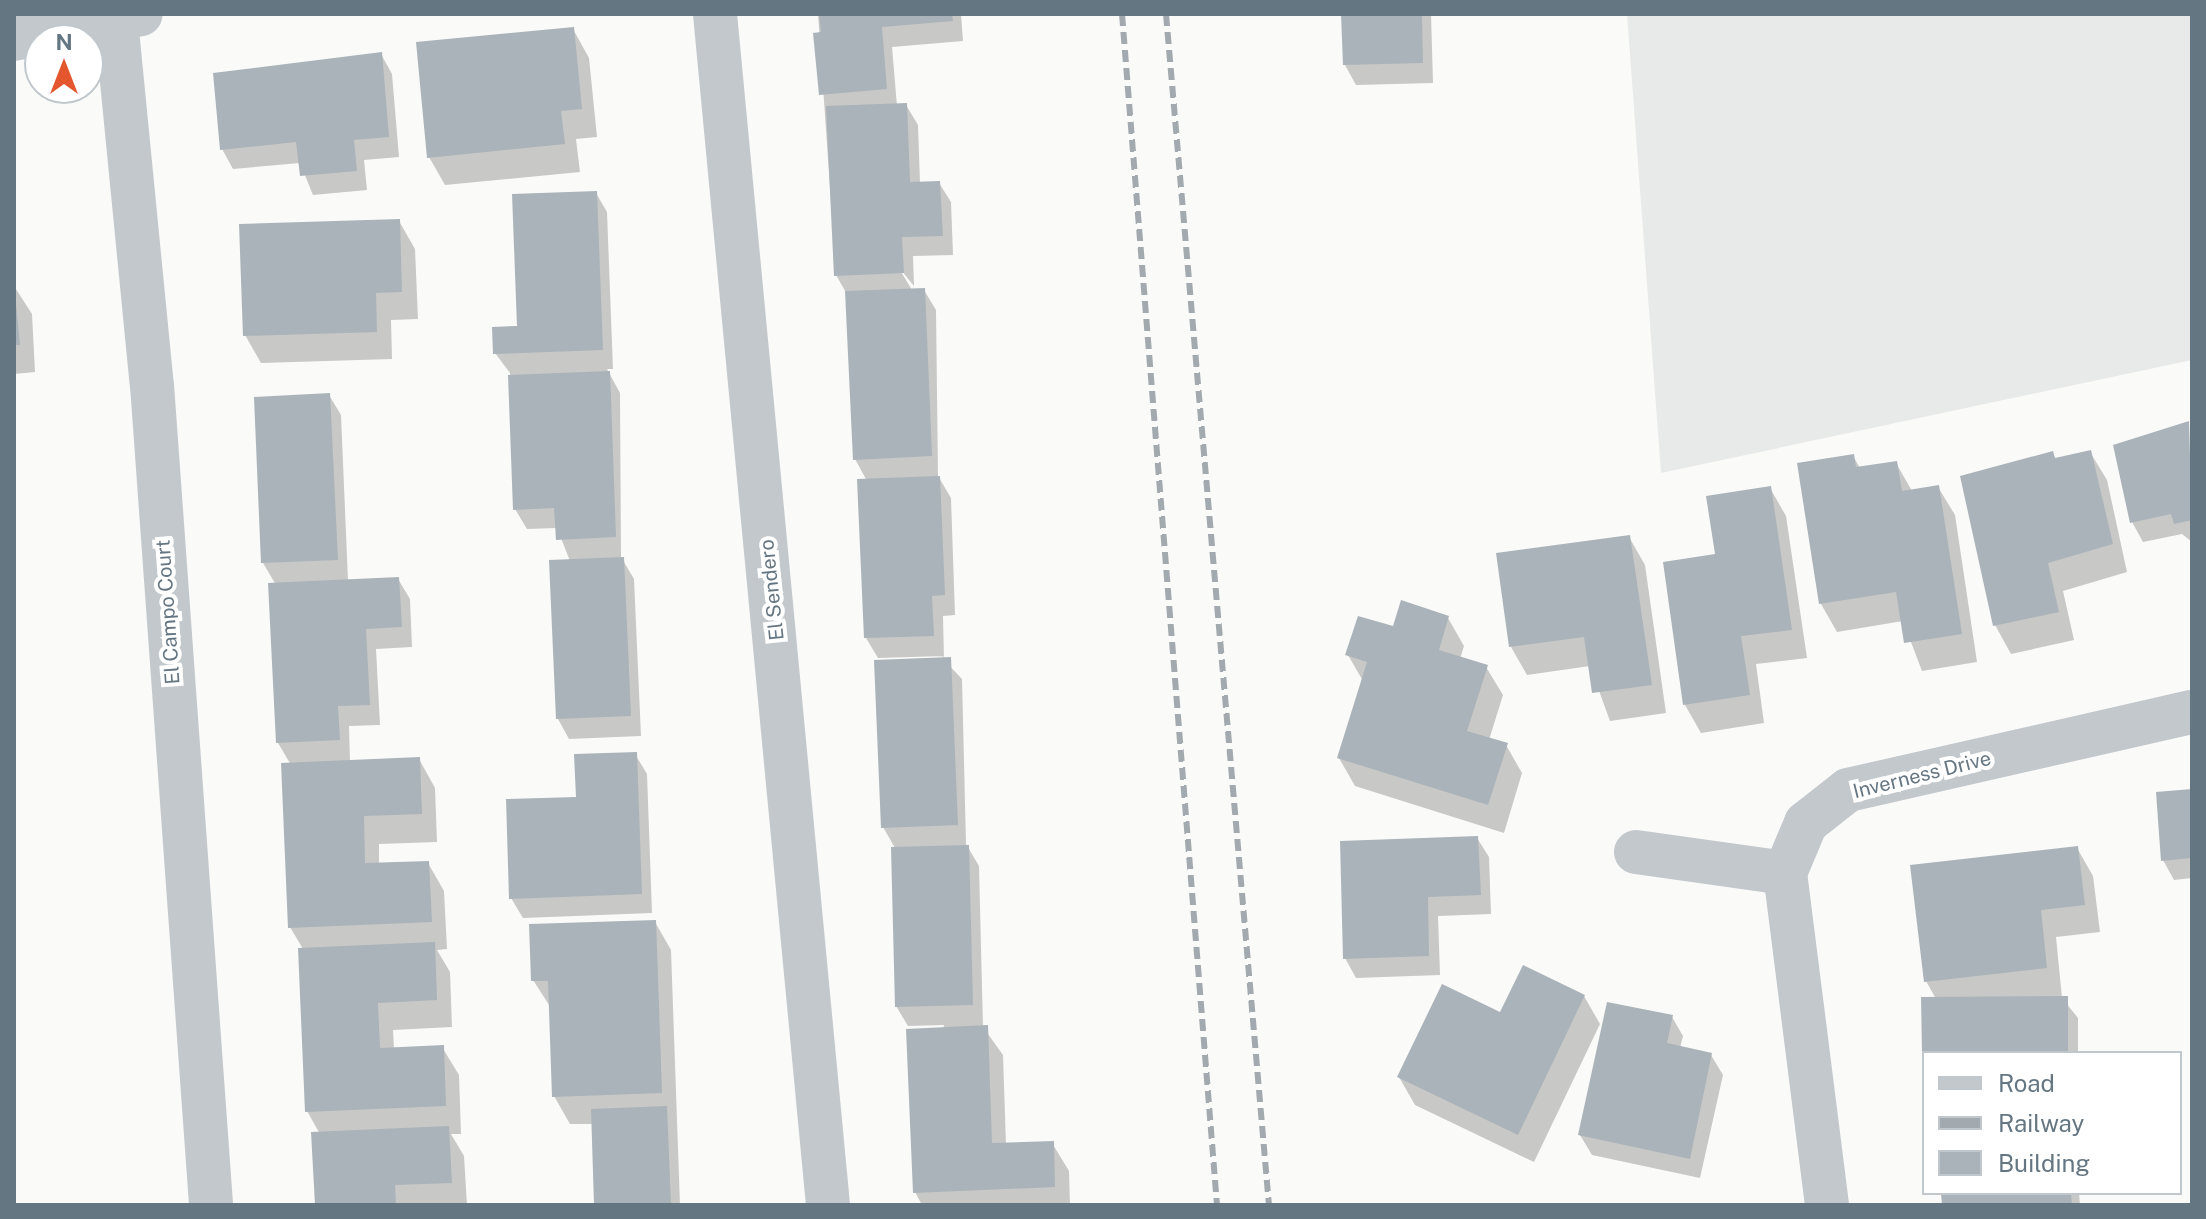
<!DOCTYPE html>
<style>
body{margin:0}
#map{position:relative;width:2206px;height:1219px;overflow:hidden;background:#fafaf8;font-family:"Public Sans",sans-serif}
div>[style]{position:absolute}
.built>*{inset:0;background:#e8e9e9}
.shadow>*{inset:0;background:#0003}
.building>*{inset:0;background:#aab3b9}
.street>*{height:44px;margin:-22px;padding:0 22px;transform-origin:22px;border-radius:22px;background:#c3c8cc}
.rail>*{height:6px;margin-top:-3px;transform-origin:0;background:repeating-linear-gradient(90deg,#a2aab0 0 12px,transparent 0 18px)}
span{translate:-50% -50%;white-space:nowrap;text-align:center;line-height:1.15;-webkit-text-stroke:8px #fff;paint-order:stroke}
.street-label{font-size:20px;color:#657683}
.frame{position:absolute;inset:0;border:16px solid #657683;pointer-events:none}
.legend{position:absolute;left:1922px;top:1051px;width:260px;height:144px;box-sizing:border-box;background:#fff;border:2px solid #c1c8cd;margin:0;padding:10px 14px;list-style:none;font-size:24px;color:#657683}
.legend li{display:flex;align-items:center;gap:16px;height:40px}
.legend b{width:40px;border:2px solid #c1c8cd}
.north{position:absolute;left:24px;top:24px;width:80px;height:80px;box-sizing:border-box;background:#fff;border:2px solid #c1c8cd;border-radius:50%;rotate:0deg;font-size:22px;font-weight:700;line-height:32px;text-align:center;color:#657683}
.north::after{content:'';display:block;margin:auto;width:28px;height:36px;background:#e4572e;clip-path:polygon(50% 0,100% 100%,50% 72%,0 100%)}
</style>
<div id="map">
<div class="built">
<i style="clip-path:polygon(1627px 14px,2192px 14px,2192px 360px,1661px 473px)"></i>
</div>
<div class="shadow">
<i style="clip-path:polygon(818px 14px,961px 14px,963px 41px,892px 47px,897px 106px,906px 105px,918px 125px,920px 183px,939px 183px,951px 202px,953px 255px,913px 256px,914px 286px,897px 265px,912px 290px,924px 290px,936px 310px,938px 476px,951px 498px,955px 615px,943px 616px,944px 660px,962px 679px,966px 844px,979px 866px,983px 1027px,1003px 1055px,1006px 1145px,1052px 1143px,1069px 1171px,1070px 1205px,922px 1205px,915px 1192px,944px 1025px,908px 1026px,896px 1006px,895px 848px,883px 827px,944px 656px,878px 658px,866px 638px,867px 481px,855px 459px,848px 296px,836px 275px)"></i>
<i style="clip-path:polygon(1343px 14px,1431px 14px,1433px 83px,1356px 85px,1345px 65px)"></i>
<i style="clip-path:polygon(573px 29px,589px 58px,597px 137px,576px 139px,580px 172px,445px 185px,429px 157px)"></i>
<i style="clip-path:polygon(381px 54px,392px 74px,399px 157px,364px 160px,367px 190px,313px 195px,300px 163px,233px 169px,222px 149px)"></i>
<i style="clip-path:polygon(596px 193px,607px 212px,613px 369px,607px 369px,620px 393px,621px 557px,634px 579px,641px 736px,569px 739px,558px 719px,570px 561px,557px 528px,527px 529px,515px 509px,510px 373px,495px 353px,519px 328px)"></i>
<i style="clip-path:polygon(399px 221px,415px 249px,418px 319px,391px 320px,392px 359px,261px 363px,245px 335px)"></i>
<i style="clip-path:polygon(14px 286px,32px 314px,35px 372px,14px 374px)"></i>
<i style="clip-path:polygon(329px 395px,341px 415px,348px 581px,398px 579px,410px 599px,412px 647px,376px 649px,380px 725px,349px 726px,350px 762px,419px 759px,435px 788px,437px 842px,379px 844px,379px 864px,428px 863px,444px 891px,447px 949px,437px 950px,450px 972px,452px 1027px,393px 1030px,394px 1049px,442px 1047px,459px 1075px,461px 1134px,451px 1134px,464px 1156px,467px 1205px,317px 1205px,320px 1134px,307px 1111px,303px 949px,290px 927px,291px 765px,278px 743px,276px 585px,263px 563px)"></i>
<i style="clip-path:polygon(2188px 423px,2192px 542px,2182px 534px,2143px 542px,2132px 522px)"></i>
<i style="clip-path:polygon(2090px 452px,2107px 480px,2127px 572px,2063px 591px,2074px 640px,2011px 654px,1995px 625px,2052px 453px,2056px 460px)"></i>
<i style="clip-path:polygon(1853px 456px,1860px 468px,1896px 463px,1912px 491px,1938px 487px,1955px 515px,1977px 662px,1922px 671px,1903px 621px,1837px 632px,1821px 604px)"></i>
<i style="clip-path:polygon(1770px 488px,1786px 516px,1807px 658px,1756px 664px,1764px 723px,1701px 733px,1685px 705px,1717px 556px)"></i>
<i style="clip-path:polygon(1629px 537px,1645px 565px,1666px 713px,1610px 721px,1590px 666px,1527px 675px,1511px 647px)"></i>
<i style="clip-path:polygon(1448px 618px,1464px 646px,1460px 659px,1486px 667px,1503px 695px,1489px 740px,1506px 745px,1522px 773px,1504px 833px,1355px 786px,1339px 758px,1363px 681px,1348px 655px,1394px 629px)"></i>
<i style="clip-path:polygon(635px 754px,647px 774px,652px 913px,523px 918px,511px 898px,578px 799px)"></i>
<i style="clip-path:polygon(2192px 791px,2192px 878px,2174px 880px,2163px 860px)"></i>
<i style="clip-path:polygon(1477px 838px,1489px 857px,1491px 914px,1438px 916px,1440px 975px,1356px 978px,1345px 958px)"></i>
<i style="clip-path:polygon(2077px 848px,2093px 876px,2100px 932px,2056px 937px,2062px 998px,2078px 1018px,2078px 1053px,1924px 1053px,1923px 999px,1936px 999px,1926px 981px)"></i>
<i style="clip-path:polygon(655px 922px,671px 950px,680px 1205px,596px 1205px,593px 1124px,570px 1124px,554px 1096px,551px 1008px,533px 980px)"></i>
<i style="clip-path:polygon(1584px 996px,1600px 1024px,1534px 1162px,1415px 1105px,1399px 1077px,1501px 1014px)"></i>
<i style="clip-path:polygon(1672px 1017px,1683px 1036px,1680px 1048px,1711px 1055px,1723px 1075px,1700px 1178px,1592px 1155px,1580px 1135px)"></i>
<i style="clip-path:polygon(1943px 1193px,2079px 1193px,2080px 1205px,1944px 1205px)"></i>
</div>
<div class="building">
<i style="clip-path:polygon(819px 14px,952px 14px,953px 21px,882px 27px,887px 89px,819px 95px,813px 33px,821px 32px)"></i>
<i style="clip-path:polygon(1341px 14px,1422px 14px,1423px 63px,1343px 65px)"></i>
<i style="clip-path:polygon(574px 27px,582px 109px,561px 111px,565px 144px,427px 158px,416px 42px)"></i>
<i style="clip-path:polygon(382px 52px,389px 137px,354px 140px,357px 171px,300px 176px,296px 142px,220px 150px,213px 73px)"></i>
<i style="clip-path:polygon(907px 103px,910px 182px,940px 181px,943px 236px,902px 237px,904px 273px,834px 276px,826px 106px)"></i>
<i style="clip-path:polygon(597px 191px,603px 350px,493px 354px,492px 327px,517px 326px,512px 194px)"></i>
<i style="clip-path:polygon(400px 219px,402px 292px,376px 293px,377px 332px,243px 336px,239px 224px)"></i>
<i style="clip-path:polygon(14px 284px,20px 345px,14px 345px)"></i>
<i style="clip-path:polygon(925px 288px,932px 456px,853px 460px,845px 291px)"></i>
<i style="clip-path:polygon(610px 371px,616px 537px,556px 540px,554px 508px,513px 510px,508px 375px)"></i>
<i style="clip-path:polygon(330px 393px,338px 560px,261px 563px,254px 397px)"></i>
<i style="clip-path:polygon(2189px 421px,2192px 520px,2174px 524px,2171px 514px,2130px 523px,2113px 445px)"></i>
<i style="clip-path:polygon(2091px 450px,2113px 544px,2048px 563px,2059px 612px,1993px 626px,1960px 476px,2053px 451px,2055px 458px)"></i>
<i style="clip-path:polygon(1854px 454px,1856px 467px,1897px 461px,1902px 491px,1939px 485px,1962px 634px,1904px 643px,1896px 592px,1819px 604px,1797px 463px)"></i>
<i style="clip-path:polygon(940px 476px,945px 595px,932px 596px,934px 636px,864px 638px,857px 479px)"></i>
<i style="clip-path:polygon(1771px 486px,1792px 630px,1741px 636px,1750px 695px,1683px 705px,1663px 562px,1715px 554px,1706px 496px)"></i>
<i style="clip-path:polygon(1630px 535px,1652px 685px,1592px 693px,1584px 637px,1509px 647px,1496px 553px)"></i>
<i style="clip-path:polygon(624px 557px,631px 716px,556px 719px,549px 560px)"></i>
<i style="clip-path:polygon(399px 577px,402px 627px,366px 629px,370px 705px,338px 706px,340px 740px,276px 743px,268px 583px)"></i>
<i style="clip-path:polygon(1401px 600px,1449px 616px,1439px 650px,1488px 665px,1467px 731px,1508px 743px,1488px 805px,1337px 758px,1367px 662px,1345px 655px,1358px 616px,1393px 626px)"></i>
<i style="clip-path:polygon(951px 657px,958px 825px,881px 828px,874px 660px)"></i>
<i style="clip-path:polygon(637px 752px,642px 894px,509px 899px,506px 799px,576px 797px,574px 754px)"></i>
<i style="clip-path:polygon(420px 757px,422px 814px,364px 816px,365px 863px,429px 861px,432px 922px,288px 928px,281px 763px)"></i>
<i style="clip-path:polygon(2192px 789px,2192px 858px,2161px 861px,2156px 792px)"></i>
<i style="clip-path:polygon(1478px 836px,1481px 895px,1428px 897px,1429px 956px,1343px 959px,1340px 841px)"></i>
<i style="clip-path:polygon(969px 845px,973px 1005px,895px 1007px,891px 847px)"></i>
<i style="clip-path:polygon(2078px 846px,2085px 905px,2041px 910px,2047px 968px,1924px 982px,1910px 865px)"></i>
<i style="clip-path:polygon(656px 920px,662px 1093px,552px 1097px,548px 981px,531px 981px,529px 924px)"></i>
<i style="clip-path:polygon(435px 942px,437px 1000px,378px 1003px,380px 1048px,444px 1045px,446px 1106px,305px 1112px,298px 948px)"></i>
<i style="clip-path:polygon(1523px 965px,1585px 995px,1518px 1135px,1397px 1077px,1442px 984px,1500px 1012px)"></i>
<i style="clip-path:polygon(2068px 996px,2068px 1053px,1922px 1053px,1921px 997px)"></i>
<i style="clip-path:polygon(1607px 1002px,1673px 1015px,1667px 1043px,1712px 1053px,1690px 1159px,1578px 1135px)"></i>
<i style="clip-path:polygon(988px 1025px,992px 1143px,1054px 1141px,1055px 1187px,913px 1193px,906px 1029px)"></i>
<i style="clip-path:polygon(667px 1106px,671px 1205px,594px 1205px,591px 1109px)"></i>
<i style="clip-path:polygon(449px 1126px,452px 1183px,395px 1185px,396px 1205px,315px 1205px,311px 1132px)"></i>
<i style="clip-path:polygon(1941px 1193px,2071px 1193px,2072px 1205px,1942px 1205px)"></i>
</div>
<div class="street">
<i style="left:715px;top:14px;width:1196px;rotate:84.58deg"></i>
<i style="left:116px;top:20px;width:367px;rotate:84.4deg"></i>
<i style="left:152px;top:385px;width:822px;rotate:85.88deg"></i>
<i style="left:14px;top:39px;width:129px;rotate:-11.1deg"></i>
<i style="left:1636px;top:852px;width:150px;rotate:8deg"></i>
<i style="left:1827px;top:1205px;width:335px;rotate:-97.2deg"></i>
<i style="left:1785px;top:873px;width:54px;rotate:-67.2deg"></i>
<i style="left:1806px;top:823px;width:53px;rotate:-38.2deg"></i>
<i style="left:1848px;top:790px;width:353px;rotate:-12.8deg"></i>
</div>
<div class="rail">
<i style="left:1122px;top:14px;width:1195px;rotate:85.44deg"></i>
<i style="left:1166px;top:14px;width:1195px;rotate:85.06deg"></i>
</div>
<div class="street-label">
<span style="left:772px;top:590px;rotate:-96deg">El Sendero</span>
<span style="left:168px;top:612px;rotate:-94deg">El Campo Court</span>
<span style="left:1922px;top:775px;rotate:-14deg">Inverness Drive</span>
</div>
<div class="frame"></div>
<ul class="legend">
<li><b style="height:10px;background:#c3c8cc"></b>Road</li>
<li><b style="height:10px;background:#a2aab0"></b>Railway</li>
<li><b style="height:22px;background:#aab3b9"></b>Building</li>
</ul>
<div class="north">N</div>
</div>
